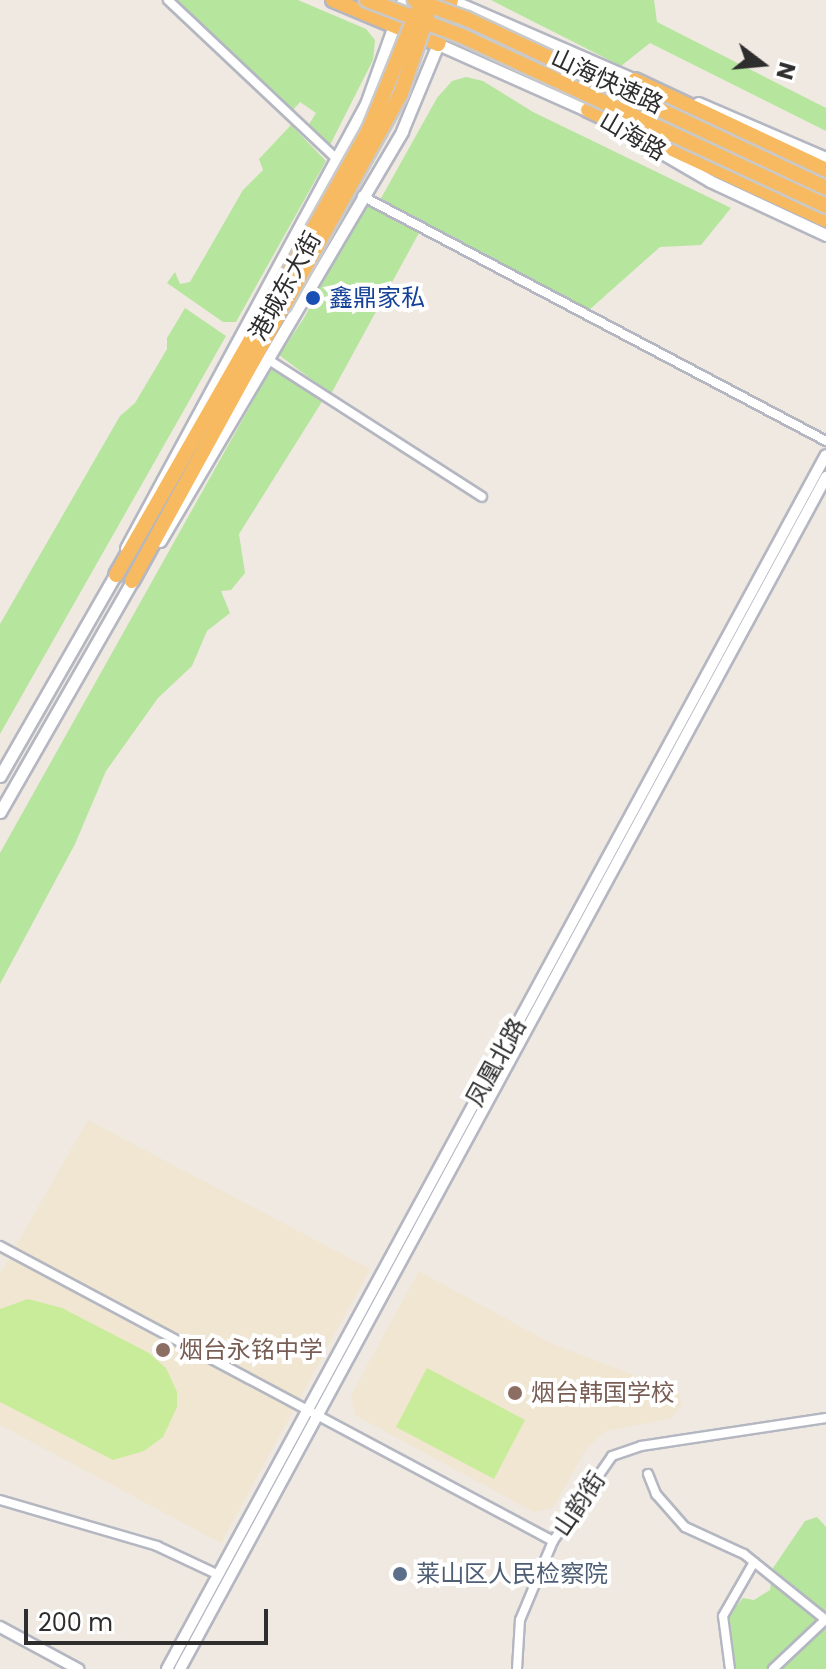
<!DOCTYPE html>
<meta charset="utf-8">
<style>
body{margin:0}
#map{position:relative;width:826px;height:1669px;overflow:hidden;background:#efe9e1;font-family:Poppins,"Noto Sans SC",sans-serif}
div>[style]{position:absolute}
.education>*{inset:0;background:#f0e6d1}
.green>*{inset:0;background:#b6e59e}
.pitch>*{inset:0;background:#c9ec9a}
.roads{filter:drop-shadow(2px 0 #b4b7c1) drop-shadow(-2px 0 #b4b7c1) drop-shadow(0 2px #b4b7c1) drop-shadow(0 -2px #b4b7c1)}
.minor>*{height:8px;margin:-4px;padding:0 4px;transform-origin:4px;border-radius:4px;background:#fff}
.tertiary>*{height:10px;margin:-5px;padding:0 5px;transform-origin:5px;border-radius:5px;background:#fff}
.secondary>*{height:11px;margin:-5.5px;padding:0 5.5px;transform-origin:5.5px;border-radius:5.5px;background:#fff}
.trunk>*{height:14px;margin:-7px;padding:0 7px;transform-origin:7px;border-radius:7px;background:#f8ba60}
.bridges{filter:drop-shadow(2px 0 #c9c9c9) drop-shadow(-2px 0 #c9c9c9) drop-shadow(0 2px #c9c9c9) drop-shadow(0 -2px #c9c9c9)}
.trunk-bridge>*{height:14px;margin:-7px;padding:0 7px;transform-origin:7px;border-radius:7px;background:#f8ba60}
.dots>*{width:22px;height:22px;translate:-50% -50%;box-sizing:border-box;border:4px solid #fff;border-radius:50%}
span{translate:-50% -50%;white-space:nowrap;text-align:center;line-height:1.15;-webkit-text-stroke:8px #fff;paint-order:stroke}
.street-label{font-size:24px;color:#2e2e2e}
.transit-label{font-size:24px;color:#164399}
.left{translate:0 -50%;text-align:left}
.education-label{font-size:24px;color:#785e54}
.service-label{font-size:24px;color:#4e5e75}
.north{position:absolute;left:722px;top:24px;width:80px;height:80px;-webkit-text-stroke:6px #fff;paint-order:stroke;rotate:106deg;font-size:22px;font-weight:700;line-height:32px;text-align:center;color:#2e2e2e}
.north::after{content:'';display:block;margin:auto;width:28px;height:36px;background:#2e2e2e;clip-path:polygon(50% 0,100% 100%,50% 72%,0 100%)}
.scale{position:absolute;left:24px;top:1609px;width:244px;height:36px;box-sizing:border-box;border:4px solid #2e2e2e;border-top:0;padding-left:10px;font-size:24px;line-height:28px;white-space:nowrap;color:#2e2e2e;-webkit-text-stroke:6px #fff;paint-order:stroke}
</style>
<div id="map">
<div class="education">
<i style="clip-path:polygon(88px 1120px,370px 1269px,221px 1543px,0 1425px,0 1274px)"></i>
<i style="clip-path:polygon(419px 1271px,550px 1343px,678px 1392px,682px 1404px,672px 1418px,606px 1431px,586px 1449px,553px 1508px,534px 1512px,355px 1415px,351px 1395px)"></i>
</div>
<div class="green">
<i style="clip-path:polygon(176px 0,298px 0,366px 29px,375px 40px,373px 60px,330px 145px,308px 126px,316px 113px,300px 102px,293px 110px)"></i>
<i style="clip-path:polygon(491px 0,654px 0,657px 22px,826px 108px,826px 131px,650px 43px,621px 66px)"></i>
<i style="clip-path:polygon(466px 77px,483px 81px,533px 112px,731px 208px,701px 245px,660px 247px,588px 311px,380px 200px,437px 98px,452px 81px)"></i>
<i style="clip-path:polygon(291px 125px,326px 161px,236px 322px,223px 322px,167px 283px,175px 272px,180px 284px,190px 282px,243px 190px,263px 170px,259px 159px)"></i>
<i style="clip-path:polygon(365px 203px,420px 231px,331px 394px,279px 355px,304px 318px)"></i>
<i style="clip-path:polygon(185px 308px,226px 336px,0 734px,0 624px,120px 416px,135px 403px,167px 349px,167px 338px)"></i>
<i style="clip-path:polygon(272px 367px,323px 400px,239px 534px,245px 573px,231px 590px,221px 591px,230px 613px,207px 631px,192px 666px,158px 698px,106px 771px,75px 844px,0 984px,0 853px)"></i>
<i style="clip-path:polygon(817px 1517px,826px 1527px,826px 1669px,733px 1669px,728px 1616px,743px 1598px,754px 1600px,770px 1590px,773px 1568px,805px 1521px)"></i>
</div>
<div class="pitch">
<i style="clip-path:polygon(28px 1299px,62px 1308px,149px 1353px,166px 1368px,177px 1392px,177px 1407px,163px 1437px,144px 1451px,113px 1460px,0 1402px,0 1309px)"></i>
<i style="clip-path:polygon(427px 1368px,525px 1420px,494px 1479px,396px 1427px)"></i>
</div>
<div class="roads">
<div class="minor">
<i style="left:168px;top:0;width:232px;rotate:43.3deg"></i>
<i style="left:362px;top:196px;width:525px;rotate:27.83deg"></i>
<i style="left:269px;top:360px;width:253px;rotate:32.7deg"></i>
<i style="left:0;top:1246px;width:627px;rotate:28.08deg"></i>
<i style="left:648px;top:1474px;width:22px;rotate:68deg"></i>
<i style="left:656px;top:1494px;width:44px;rotate:48.7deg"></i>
<i style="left:685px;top:1527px;width:65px;rotate:24.6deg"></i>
<i style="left:744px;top:1554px;width:105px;rotate:38.8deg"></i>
<i style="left:0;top:1500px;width:164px;rotate:16.3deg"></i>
<i style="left:157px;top:1546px;width:68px;rotate:25.1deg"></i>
<i style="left:517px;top:1669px;width:49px;rotate:-86.5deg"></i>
<i style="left:520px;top:1620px;width:86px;rotate:-67.3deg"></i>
<i style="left:553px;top:1541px;width:103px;rotate:-55.2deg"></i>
<i style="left:612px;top:1456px;width:31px;rotate:-19deg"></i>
<i style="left:641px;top:1446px;width:187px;rotate:-8.6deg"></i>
<i style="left:730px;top:1669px;width:53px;rotate:-97.5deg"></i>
<i style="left:723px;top:1616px;width:62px;rotate:-60.1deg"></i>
<i style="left:773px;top:1669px;width:70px;rotate:-43.3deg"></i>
</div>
<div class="tertiary">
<i style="left:0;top:1627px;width:89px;rotate:28.3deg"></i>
<i style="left:167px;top:1669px;width:1381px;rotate:-61.51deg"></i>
<i style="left:180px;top:1669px;width:1356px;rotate:-61.54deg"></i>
</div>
<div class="secondary">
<i style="left:451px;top:0;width:206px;rotate:23.5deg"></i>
<i style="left:698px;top:103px;width:139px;rotate:23.3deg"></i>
<i style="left:645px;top:143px;width:75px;rotate:30.3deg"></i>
<i style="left:710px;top:181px;width:128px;rotate:25deg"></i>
<i style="left:160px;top:541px;width:476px;rotate:-59.4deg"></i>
<i style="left:402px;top:131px;width:94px;rotate:-67.5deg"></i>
<i style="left:438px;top:44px;width:172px;rotate:24deg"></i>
<i style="left:126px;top:548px;width:505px;rotate:-61.61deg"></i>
<i style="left:366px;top:104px;width:110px;rotate:-70.4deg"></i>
<i style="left:0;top:776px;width:240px;rotate:-60.2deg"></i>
<i style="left:0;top:812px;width:273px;rotate:-60.2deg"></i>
</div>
<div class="trunk">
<i style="left:333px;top:0;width:114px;rotate:22.7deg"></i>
<i style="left:438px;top:44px;width:46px;rotate:-73.5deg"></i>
<i style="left:635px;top:80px;width:211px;rotate:25.2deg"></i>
<i style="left:588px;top:110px;width:262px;rotate:24.8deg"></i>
<i style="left:116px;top:575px;width:318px;rotate:-60.2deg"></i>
<i style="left:132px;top:581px;width:315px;rotate:-61.2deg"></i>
</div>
</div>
<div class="bridges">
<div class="trunk-bridge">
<i style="left:367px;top:0;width:102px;rotate:20.8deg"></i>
<i style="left:462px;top:36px;width:402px;rotate:25deg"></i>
<i style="left:415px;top:0;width:55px;rotate:20.1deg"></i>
<i style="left:467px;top:19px;width:397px;rotate:25.2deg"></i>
<i style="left:274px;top:299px;width:194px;rotate:-60.7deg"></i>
<i style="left:369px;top:130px;width:127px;rotate:-67.9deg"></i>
<i style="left:284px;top:305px;width:242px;rotate:-61.1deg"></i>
<i style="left:401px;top:93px;width:81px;rotate:-71.3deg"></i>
</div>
</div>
<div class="dots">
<i style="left:313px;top:298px;background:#1a4fb4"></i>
<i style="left:163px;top:1350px;background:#8d6e63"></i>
<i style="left:515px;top:1393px;background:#8d6e63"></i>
<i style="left:400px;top:1574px;background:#5c6f8a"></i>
</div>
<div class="street-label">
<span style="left:607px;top:81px;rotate:25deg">山海快速路</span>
<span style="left:633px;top:136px;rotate:30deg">山海路</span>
<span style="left:285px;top:286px;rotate:-61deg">港城东大街</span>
<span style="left:496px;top:1062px;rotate:-61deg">凤凰北路</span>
<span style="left:579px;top:1504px;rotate:-56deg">山韵街</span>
</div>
<div class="transit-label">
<span class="left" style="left:329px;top:298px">鑫鼎家私</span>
</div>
<div class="education-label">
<span class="left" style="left:179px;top:1350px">烟台永铭中学</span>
<span class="left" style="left:531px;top:1393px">烟台韩国学校</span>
</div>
<div class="service-label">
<span class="left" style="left:416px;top:1574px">莱山区人民检察院</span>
</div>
<div class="north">N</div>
<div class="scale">200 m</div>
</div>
